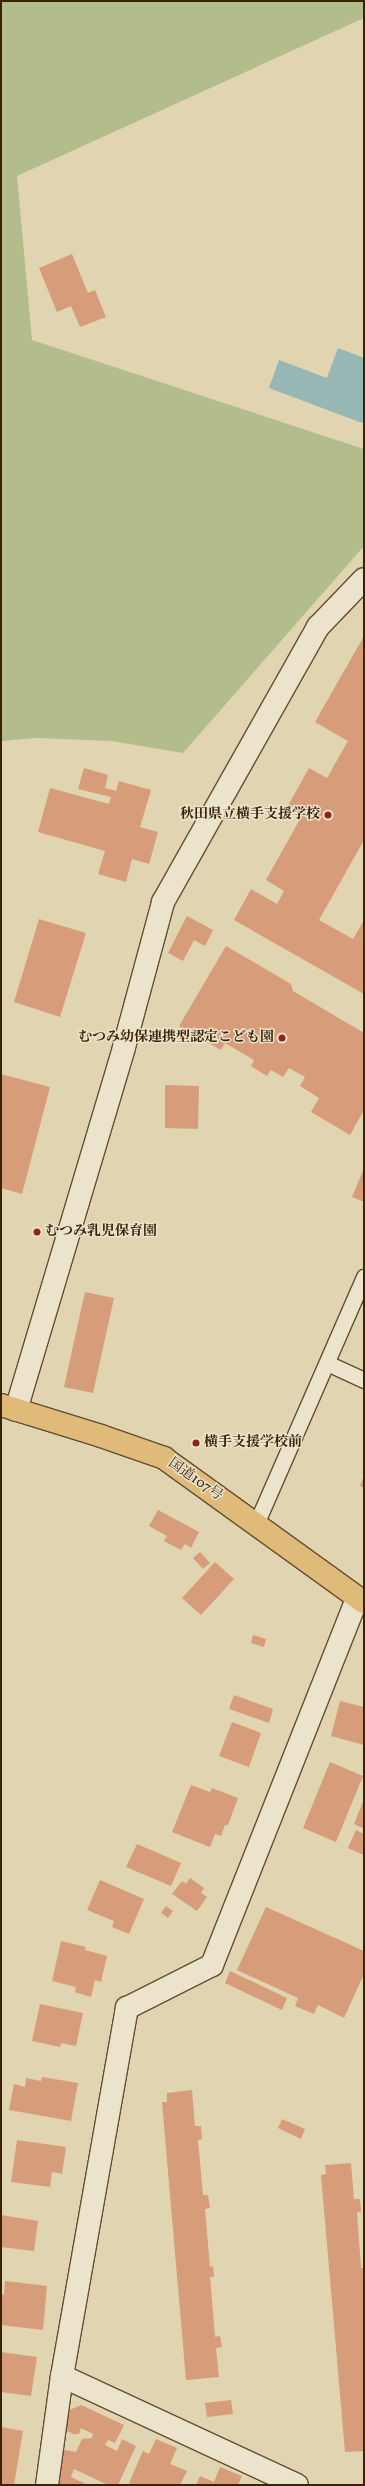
<!DOCTYPE html>
<meta charset="utf-8">
<style>
body{margin:0}
#map{position:relative;width:365px;height:2486px;overflow:hidden;background:#e1d4b0;font-family:Vollkorn,"Noto Serif JP",serif}
div>[style]{position:absolute}
.green>*{inset:0;background:#b3bd8b}
.water>*{inset:0;background:#96b7b3}
.building>*{inset:0;background:#d79c7a}
.roads{filter:drop-shadow(1px 0 #634e30) drop-shadow(-1px 0 #634e30) drop-shadow(0 1px #634e30) drop-shadow(0 -1px #634e30)}
.service>*{height:15px;margin:-7.5px;padding:0 7.5px;transform-origin:7.5px;border-radius:7.5px;background:#ece3cc}
.minor>*{height:22px;margin:-11px;padding:0 11px;transform-origin:11px;border-radius:11px;background:#ece3cc}
.trunk>*{height:22px;margin:-11px;padding:0 11px;transform-origin:11px;border-radius:11px;background:#e0ba78}
.dots>*{width:11px;height:11px;translate:-50% -50%;box-sizing:border-box;border:2px solid #ece3cc;border-radius:50%}
span{translate:-50% -50%;white-space:nowrap;text-align:center;line-height:1.15;-webkit-text-stroke:3px #ece3cc;paint-order:stroke}
.poi-label{font-size:14px;color:#392206;font-weight:700}
.right{translate:-100% -50%;text-align:right}
.left{translate:0 -50%;text-align:left}
.street-label{font-size:14px;color:#392206}
.frame{position:absolute;inset:0;border:2px solid #392206;pointer-events:none}
</style>
<div id="map">
<div class="green">
<i style="clip-path:polygon(1px 1px,364px 1px,364px 18px,17px 176px,32px 340px,364px 449px,364px 546px,183px 753px,112px 741px,37px 738px,1px 741px)"></i>
</div>
<div class="water">
<i style="clip-path:polygon(338px 348px,364px 358px,364px 418px,362px 423px,269px 388px,279px 360px,327px 378px)"></i>
</div>
<div class="building">
<i style="clip-path:polygon(72px 254px,88px 293px,95px 290px,106px 317px,80px 327px,71px 306px,57px 312px,39px 268px)"></i>
<i style="clip-path:polygon(364px 636px,364px 840px,319px 920px,353px 939px,364px 920px,364px 994px,234px 920px,251px 889px,277px 904px,284px 891px,266px 880px,300px 819px,285px 811px,309px 768px,327px 778px,348px 741px,315px 722px)"></i>
<i style="clip-path:polygon(84px 768px,108px 775px,105px 788px,116px 791px,119px 781px,151px 790px,140px 827px,158px 832px,149px 864px,132px 859px,126px 882px,98px 874px,105px 851px,38px 832px,50px 788px,109px 804px,111px 797px,78px 789px)"></i>
<i style="clip-path:polygon(187px 916px,213px 930px,205px 946px,194px 940px,183px 961px,168px 953px)"></i>
<i style="clip-path:polygon(39px 919px,86px 933px,60px 1017px,14px 1002px)"></i>
<i style="clip-path:polygon(226px 946px,291px 984px,293px 991px,364px 1033px,364px 1110px,350px 1135px,311px 1112px,319px 1098px,300px 1086px,305px 1077px,289px 1068px,283px 1077px,271px 1070px,267px 1076px,251px 1066px,254px 1060px,225px 1043px,221px 1050px,179px 1026px)"></i>
<i style="clip-path:polygon(1px 1074px,50px 1087px,22px 1194px,1px 1188px)"></i>
<i style="clip-path:polygon(165px 1085px,199px 1086px,198px 1129px,165px 1128px)"></i>
<i style="clip-path:polygon(364px 1168px,364px 1202px,352px 1197px)"></i>
<i style="clip-path:polygon(85px 1292px,114px 1298px,93px 1393px,64px 1387px)"></i>
<i style="clip-path:polygon(364px 1476px,364px 1488px,360px 1486px)"></i>
<i style="clip-path:polygon(158px 1510px,199px 1532px,191px 1548px,185px 1544px,181px 1550px,164px 1541px,167px 1536px,149px 1526px)"></i>
<i style="clip-path:polygon(200px 1552px,210px 1563px,203px 1569px,193px 1558px)"></i>
<i style="clip-path:polygon(215px 1562px,234px 1579px,201px 1615px,182px 1598px)"></i>
<i style="clip-path:polygon(253px 1635px,266px 1639px,264px 1647px,251px 1643px)"></i>
<i style="clip-path:polygon(234px 1695px,273px 1709px,269px 1723px,229px 1709px)"></i>
<i style="clip-path:polygon(340px 1701px,364px 1707px,364px 1745px,331px 1736px)"></i>
<i style="clip-path:polygon(232px 1722px,261px 1733px,249px 1767px,219px 1756px)"></i>
<i style="clip-path:polygon(330px 1762px,363px 1776px,336px 1842px,303px 1828px)"></i>
<i style="clip-path:polygon(191px 1785px,210px 1792px,212px 1788px,238px 1798px,228px 1825px,225px 1825px,221px 1836px,215px 1834px,210px 1847px,172px 1832px)"></i>
<i style="clip-path:polygon(364px 1799px,364px 1829px,354px 1824px)"></i>
<i style="clip-path:polygon(356px 1830px,364px 1834px,364px 1855px,348px 1848px)"></i>
<i style="clip-path:polygon(137px 1844px,181px 1863px,171px 1886px,126px 1867px)"></i>
<i style="clip-path:polygon(190px 1878px,204px 1888px,201px 1893px,207px 1897px,197px 1911px,172px 1894px,182px 1881px,186px 1884px)"></i>
<i style="clip-path:polygon(100px 1880px,144px 1899px,129px 1934px,112px 1927px,114px 1921px,87px 1910px)"></i>
<i style="clip-path:polygon(166px 1906px,173px 1911px,168px 1918px,161px 1913px)"></i>
<i style="clip-path:polygon(266px 1907px,364px 1951px,364px 1974px,344px 2018px,318px 2005px,314px 2014px,295px 2006px,298px 1998px,237px 1970px)"></i>
<i style="clip-path:polygon(61px 1941px,86px 1947px,85px 1950px,107px 1956px,101px 1982px,95px 1980px,91px 1997px,75px 1992px,76px 1987px,52px 1981px)"></i>
<i style="clip-path:polygon(230px 1971px,287px 1998px,282px 2010px,225px 1983px)"></i>
<i style="clip-path:polygon(40px 2004px,83px 2013px,76px 2046px,61px 2043px,60px 2047px,32px 2041px)"></i>
<i style="clip-path:polygon(42px 2077px,78px 2083px,71px 2121px,9px 2110px,14px 2084px,25px 2087px,26px 2078px,41px 2081px)"></i>
<i style="clip-path:polygon(192px 2090px,195px 2126px,201px 2126px,202px 2139px,198px 2140px,203px 2195px,208px 2195px,210px 2208px,205px 2209px,210px 2267px,213px 2266px,214px 2277px,210px 2277px,215px 2337px,220px 2336px,222px 2347px,216px 2348px,219px 2377px,186px 2380px,162px 2102px,167px 2102px,167px 2093px)"></i>
<i style="clip-path:polygon(282px 2119px,305px 2129px,301px 2139px,278px 2128px)"></i>
<i style="clip-path:polygon(17px 2140px,66px 2147px,62px 2174px,52px 2172px,50px 2187px,11px 2182px)"></i>
<i style="clip-path:polygon(351px 2163px,354px 2199px,360px 2199px,361px 2212px,357px 2212px,361px 2268px,364px 2268px,364px 2451px,345px 2452px,321px 2175px,326px 2174px,325px 2165px)"></i>
<i style="clip-path:polygon(1px 2215px,38px 2221px,34px 2251px,1px 2247px)"></i>
<i style="clip-path:polygon(5px 2281px,47px 2286px,43px 2330px,1px 2325px,1px 2294px,4px 2295px)"></i>
<i style="clip-path:polygon(1px 2352px,37px 2357px,31px 2396px,1px 2392px)"></i>
<i style="clip-path:polygon(231px 2400px,233px 2414px,207px 2417px,205px 2403px)"></i>
<i style="clip-path:polygon(81px 2405px,124px 2425px,115px 2443px,108px 2440px,105px 2445px,117px 2451px,122px 2439px,136px 2446px,118px 2485px,108px 2485px,74px 2469px,71px 2477px,88px 2485px,55px 2485px,60px 2449px,76px 2452px,82px 2439px,92px 2438px,93px 2434px,81px 2428px,79px 2434px,73px 2434px,63px 2429px,65px 2412px)"></i>
<i style="clip-path:polygon(1px 2427px,23px 2431px,14px 2485px,1px 2485px)"></i>
<i style="clip-path:polygon(156px 2439px,177px 2448px,170px 2464px,187px 2471px,180px 2485px,134px 2485px,129px 2483px,143px 2451px,149px 2454px)"></i>
<i style="clip-path:polygon(220px 2467px,242px 2476px,238px 2485px,196px 2485px,200px 2476px,214px 2482px)"></i>
</div>
<div class="roads">
<div class="service">
<i style="left:327px;top:1363px;width:41px;rotate:24.7deg"></i>
<i style="left:256px;top:1524px;width:270px;rotate:-66.4deg"></i>
</div>
<div class="minor">
<i style="left:16px;top:1410px;width:379px;rotate:-73.4deg"></i>
<i style="left:124px;top:1047px;width:150px;rotate:-74.9deg"></i>
<i style="left:163px;top:902px;width:316px;rotate:-60.6deg"></i>
<i style="left:318px;top:627px;width:66px;rotate:-46.2deg"></i>
<i style="left:62px;top:2376px;width:259px;rotate:24.9deg"></i>
<i style="left:47px;top:2485px;width:110px;rotate:-82.2deg"></i>
<i style="left:62px;top:2376px;width:374px;rotate:-80deg"></i>
<i style="left:127px;top:2008px;width:95px;rotate:-26.8deg"></i>
<i style="left:212px;top:1965px;width:395px;rotate:-68.4deg"></i>
</div>
<div class="trunk">
<i style="left:1px;top:1405px;width:105px;rotate:17.2deg"></i>
<i style="left:101px;top:1436px;width:67px;rotate:19.2deg"></i>
<i style="left:164px;top:1458px;width:246px;rotate:35.8deg"></i>
</div>
</div>
<div class="dots">
<i style="left:328px;top:815px;background:#8f2418"></i>
<i style="left:282px;top:1038px;background:#8f2418"></i>
<i style="left:37px;top:1232px;background:#8f2418"></i>
<i style="left:196px;top:1443px;background:#8f2418"></i>
</div>
<div class="poi-label">
<span class="right" style="left:320px;top:815px">秋田県立横手支援学校</span>
<span class="right" style="left:274px;top:1038px">むつみ幼保連携型認定こども園</span>
<span class="left" style="left:45px;top:1232px">むつみ乳児保育園</span>
<span class="left" style="left:204px;top:1443px">横手支援学校前</span>
</div>
<div class="street-label">
<span style="left:195px;top:1480px;rotate:35deg">国道107号</span>
</div>
<div class="frame"></div>
</div>
